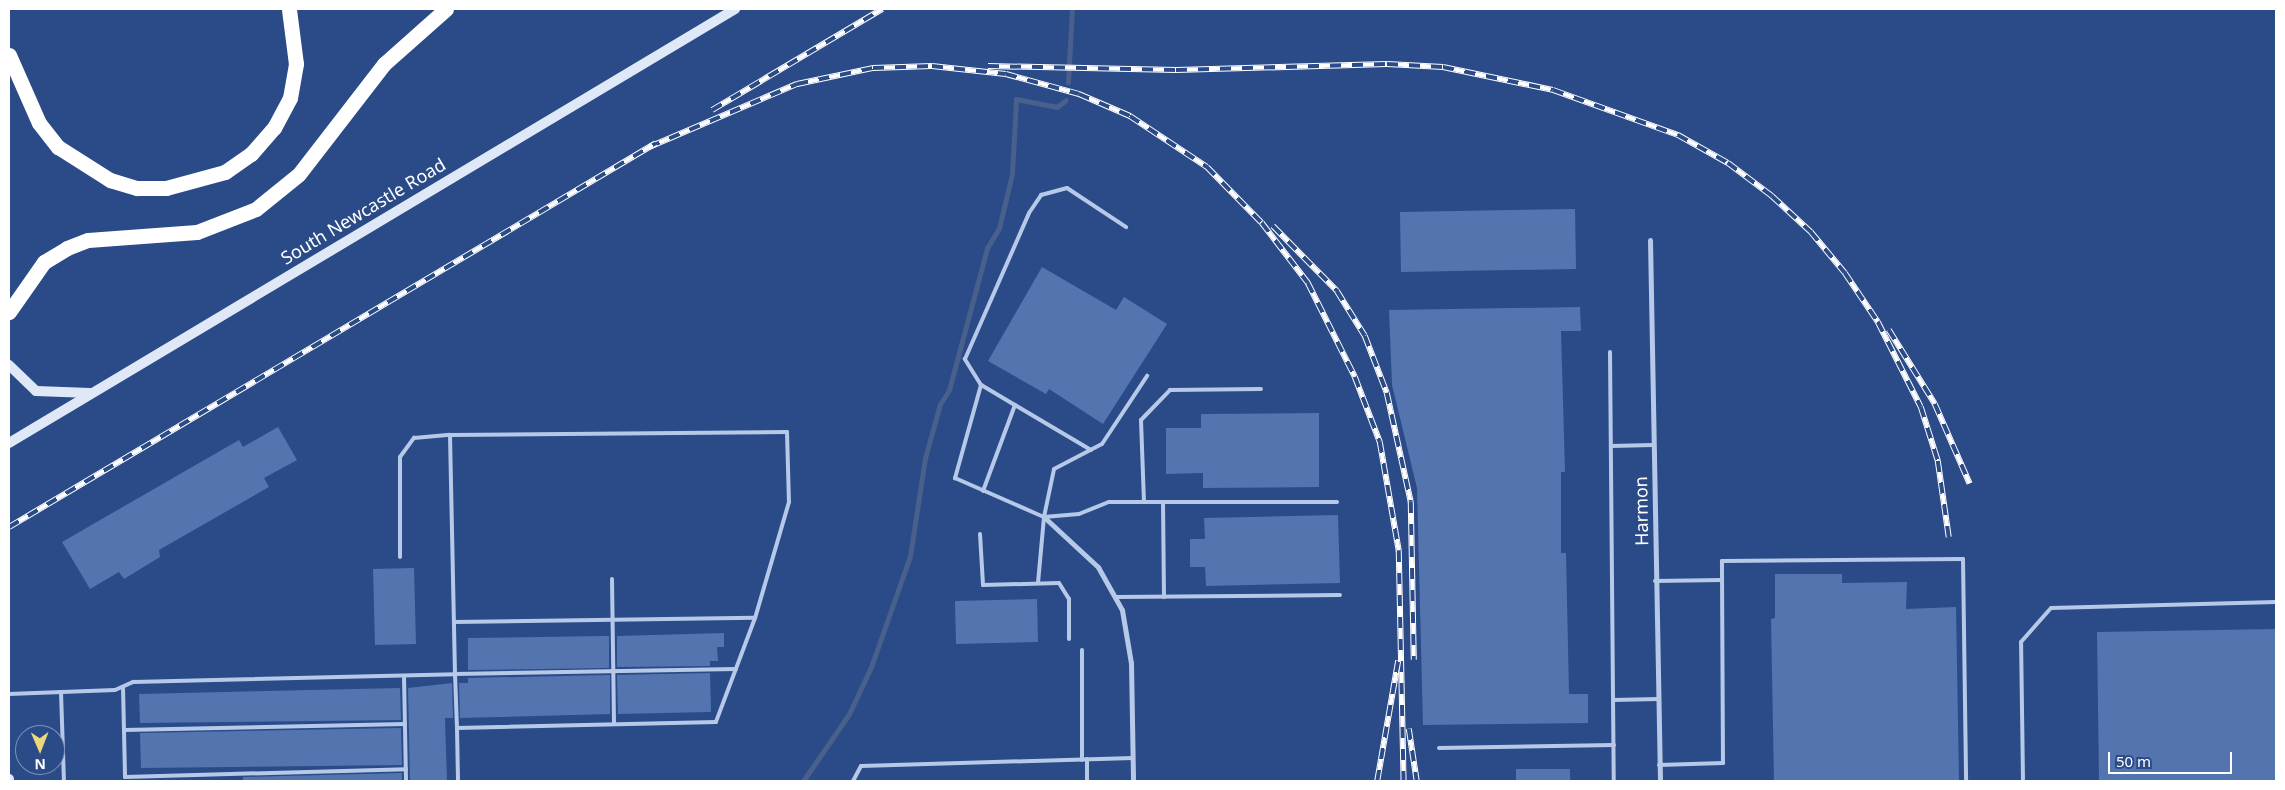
<!DOCTYPE html>
<style>
body{margin:0}
#map{position:relative;width:2285px;height:790px;overflow:hidden;background:#2a4b87;font-family:"Noto Sans",sans-serif}
div>[style]{position:absolute}
.stream>*{height:5px;margin:-2.5px;padding:0 2.5px;transform-origin:2.5px;border-radius:2.5px;background:#48608b}
.building>*{inset:0;background:#5374ae}
.lane>*{height:4px;margin:-2px;padding:0 2px;transform-origin:2px;border-radius:2px;background:#b6c9e8}
.street>*{height:5px;margin:-2.5px;padding:0 2.5px;transform-origin:2.5px;border-radius:2.5px;background:#b6c9e8}
.secondary>*{height:10px;margin:-5px;padding:0 5px;transform-origin:5px;border-radius:5px;background:#dfe8f7}
.highway>*{height:15px;margin:-7.5px;padding:0 7.5px;transform-origin:7.5px;border-radius:7.5px;background:#fff}
.rail>*{height:5.5px;margin-top:-2.75px;transform-origin:0;background:repeating-linear-gradient(90deg,#2a4b87 0 11px,#fff 0 22px);box-sizing:border-box;border-block:1px solid #fff}
span{translate:-50% -50%;white-space:nowrap;text-align:center;line-height:1.15;-webkit-text-stroke:4.5px #2a4b87;paint-order:stroke}
.street-label{font-size:18px;color:#fff}
.frame{position:absolute;inset:0;border:10px solid #fff;pointer-events:none}
.north{position:absolute;left:15px;top:725px;width:50px;height:50px;box-sizing:border-box;background:#2a4b87;border:1px solid #7f93b7;border-radius:50%;rotate:179deg;font-size:14px;font-weight:700;line-height:20px;text-align:center;color:#fff}
.north::after{content:'';display:block;margin:auto;width:18px;height:22px;background:#eed67d;clip-path:polygon(50% 0,100% 100%,50% 72%,0 100%)}
.scale{position:absolute;left:2108px;top:752px;width:124px;height:22px;box-sizing:border-box;border:2px solid #fff;border-top:0;padding-left:6px;font-size:15px;line-height:18px;white-space:nowrap;color:#fff;-webkit-text-stroke:4px #2a4b87;paint-order:stroke}
</style>
<div id="map">
<div class="stream">
<i style="left:1068px;top:82px;width:73px;rotate:-86.9deg"></i>
<i style="left:803px;top:781px;width:81px;rotate:-55.5deg"></i>
<i style="left:849px;top:714px;width:52px;rotate:-64.9deg"></i>
<i style="left:871px;top:667px;width:118px;rotate:-70.6deg"></i>
<i style="left:910px;top:556px;width:99px;rotate:-81.3deg"></i>
<i style="left:925px;top:458px;width:56px;rotate:-74.5deg"></i>
<i style="left:940px;top:404px;width:17px;rotate:-57deg"></i>
<i style="left:949px;top:390px;width:147px;rotate:-75deg"></i>
<i style="left:987px;top:248px;width:23px;rotate:-59deg"></i>
<i style="left:999px;top:228px;width:56px;rotate:-76.5deg"></i>
<i style="left:1012px;top:174px;width:75px;rotate:-86.9deg"></i>
<i style="left:1016px;top:99px;width:42px;rotate:11deg"></i>
<i style="left:1057px;top:107px;width:11px;rotate:-38deg"></i>
</div>
<div class="building">
<i style="clip-path:polygon(1575px 209px,1576px 269px,1401px 272px,1400px 212px)"></i>
<i style="clip-path:polygon(1042px 267px,1116px 310px,1124px 297px,1167px 324px,1103px 424px,1049px 389px,1046px 394px,988px 361px)"></i>
<i style="clip-path:polygon(1580px 307px,1581px 331px,1561px 331px,1565px 472px,1561px 472px,1561px 553px,1566px 553px,1569px 694px,1588px 694px,1588px 723px,1423px 725px,1417px 488px,1392px 385px,1389px 310px)"></i>
<i style="clip-path:polygon(1319px 413px,1319px 487px,1203px 488px,1203px 473px,1166px 474px,1166px 428px,1201px 428px,1201px 414px)"></i>
<i style="clip-path:polygon(278px 427px,297px 460px,264px 478px,269px 487px,159px 550px,160px 557px,124px 579px,119px 572px,90px 589px,62px 542px,239px 440px,243px 447px)"></i>
<i style="clip-path:polygon(1338px 515px,1340px 583px,1206px 586px,1205px 567px,1190px 567px,1190px 539px,1205px 539px,1204px 518px)"></i>
<i style="clip-path:polygon(414px 568px,416px 644px,375px 645px,373px 569px)"></i>
<i style="clip-path:polygon(1775px 574px,1842px 574px,1842px 583px,1907px 582px,1906px 609px,1956px 607px,1959px 781px,1774px 781px,1771px 619px,1775px 618px)"></i>
<i style="clip-path:polygon(1037px 599px,1038px 642px,956px 644px,955px 601px)"></i>
<i style="clip-path:polygon(2276px 629px,2276px 781px,2099px 781px,2097px 632px)"></i>
<i style="clip-path:polygon(724px 633px,724px 647px,717px 647px,718px 661px,710px 661px,710px 666px,617px 667px,617px 636px)"></i>
<i style="clip-path:polygon(603px 636px,609px 636px,609px 668px,468px 670px,468px 638px)"></i>
<i style="clip-path:polygon(710px 673px,711px 712px,618px 714px,617px 675px)"></i>
<i style="clip-path:polygon(610px 675px,610px 714px,460px 718px,459px 683px,468px 683px,468px 678px)"></i>
<i style="clip-path:polygon(452px 683px,453px 718px,445px 718px,447px 781px,410px 781px,408px 688px)"></i>
<i style="clip-path:polygon(400px 688px,401px 720px,140px 723px,139px 694px)"></i>
<i style="clip-path:polygon(401px 728px,402px 765px,141px 768px,140px 733px)"></i>
<i style="clip-path:polygon(1516px 769px,1570px 769px,1570px 781px,1516px 781px)"></i>
<i style="clip-path:polygon(402px 773px,402px 781px,243px 781px,243px 777px)"></i>
</div>
<div class="lane">
<i style="left:1610px;top:352px;width:429px;rotate:89.5deg"></i>
<i style="left:981px;top:385px;width:31px;rotate:-122deg"></i>
<i style="left:965px;top:359px;width:159px;rotate:-66.3deg"></i>
<i style="left:1029px;top:213px;width:22px;rotate:-56deg"></i>
<i style="left:1041px;top:195px;width:27px;rotate:-15deg"></i>
<i style="left:1067px;top:188px;width:71px;rotate:33.5deg"></i>
<i style="left:1611px;top:446px;width:42px;rotate:-1.4deg"></i>
<i style="left:1091px;top:450px;width:128px;rotate:-149.4deg"></i>
<i style="left:981px;top:385px;width:97px;rotate:105.6deg"></i>
<i style="left:955px;top:478px;width:97px;rotate:23.7deg"></i>
<i style="left:1044px;top:517px;width:35px;rotate:-5deg"></i>
<i style="left:1079px;top:514px;width:32px;rotate:-22deg"></i>
<i style="left:1109px;top:502px;width:228px"></i>
<i style="left:983px;top:491px;width:92px;rotate:-69.6deg"></i>
<i style="left:1144px;top:502px;width:82px;rotate:-92.1deg"></i>
<i style="left:1141px;top:420px;width:42px;rotate:-46deg"></i>
<i style="left:1170px;top:390px;width:91px;rotate:-0.6deg"></i>
<i style="left:1163px;top:502px;width:95px;rotate:89.4deg"></i>
<i style="left:980px;top:534px;width:51px;rotate:86.6deg"></i>
<i style="left:983px;top:585px;width:76px;rotate:-1.5deg"></i>
<i style="left:1059px;top:583px;width:19px;rotate:58deg"></i>
<i style="left:1069px;top:599px;width:40px;rotate:90deg"></i>
<i style="left:400px;top:557px;width:100px;rotate:-90deg"></i>
<i style="left:400px;top:457px;width:24px;rotate:-54deg"></i>
<i style="left:414px;top:438px;width:36px;rotate:-5deg"></i>
<i style="left:612px;top:579px;width:145px;rotate:89.2deg"></i>
<i style="left:1655px;top:581px;width:67px;rotate:-0.9deg"></i>
<i style="left:1038px;top:583px;width:66px;rotate:-84.8deg"></i>
<i style="left:1044px;top:517px;width:49px;rotate:-78.2deg"></i>
<i style="left:1054px;top:469px;width:54px;rotate:-27.5deg"></i>
<i style="left:1102px;top:444px;width:82px;rotate:-56.5deg"></i>
<i style="left:1115px;top:597px;width:225px;rotate:-0.5deg"></i>
<i style="left:454px;top:622px;width:301px;rotate:-0.8deg"></i>
<i style="left:404px;top:676px;width:105px;rotate:88.9deg"></i>
<i style="left:123px;top:687px;width:90px;rotate:88.7deg"></i>
<i style="left:125px;top:777px;width:281px;rotate:-1.6deg"></i>
<i style="left:61px;top:692px;width:89px;rotate:88.1deg"></i>
<i style="left:9px;top:694px;width:106px;rotate:-2.2deg"></i>
<i style="left:115px;top:690px;width:20px;rotate:-24deg"></i>
<i style="left:133px;top:682px;width:322px;rotate:-1.4deg"></i>
<i style="left:455px;top:674px;width:239px;rotate:-91.2deg"></i>
<i style="left:450px;top:435px;width:337px;rotate:-0.5deg"></i>
<i style="left:787px;top:432px;width:70px;rotate:88.4deg"></i>
<i style="left:789px;top:502px;width:121px;rotate:106.3deg"></i>
<i style="left:755px;top:618px;width:111px;rotate:110.6deg"></i>
<i style="left:716px;top:722px;width:259px;rotate:178.7deg"></i>
<i style="left:457px;top:728px;width:53px;rotate:88.9deg"></i>
<i style="left:1613px;top:700px;width:45px;rotate:-1.3deg"></i>
<i style="left:457px;top:728px;width:54px;rotate:-92.1deg"></i>
<i style="left:455px;top:674px;width:281px;rotate:-1deg"></i>
<i style="left:124px;top:730px;width:281px;rotate:-1.2deg"></i>
<i style="left:1439px;top:748px;width:175px;rotate:-1deg"></i>
<i style="left:1087px;top:759px;width:22px;rotate:90deg"></i>
<i style="left:1082px;top:760px;width:110px;rotate:-90deg"></i>
<i style="left:1659px;top:765px;width:64px;rotate:-1.8deg"></i>
<i style="left:1723px;top:763px;width:202px;rotate:-90.3deg"></i>
<i style="left:1722px;top:561px;width:241px;rotate:-0.5deg"></i>
<i style="left:1963px;top:559px;width:222px;rotate:89.2deg"></i>
<i style="left:853px;top:781px;width:17px;rotate:-62deg"></i>
<i style="left:861px;top:766px;width:272px;rotate:-1.7deg"></i>
<i style="left:2023px;top:781px;width:139px;rotate:-90.8deg"></i>
<i style="left:2021px;top:642px;width:45px;rotate:-48.6deg"></i>
<i style="left:2051px;top:608px;width:225px;rotate:-1.5deg"></i>
</div>
<div class="street">
<i style="left:1650px;top:240px;width:541px;rotate:88.94deg"></i>
<i style="left:1044px;top:517px;width:74px;rotate:42.8deg"></i>
<i style="left:1098px;top:567px;width:49px;rotate:60.8deg"></i>
<i style="left:1122px;top:610px;width:54px;rotate:80.4deg"></i>
<i style="left:1131px;top:663px;width:118px;rotate:89deg"></i>
</div>
<div class="secondary">
<i style="left:9px;top:365px;width:37px;rotate:44deg"></i>
<i style="left:36px;top:391px;width:54px;rotate:2.1deg"></i>
<i style="left:9px;top:443px;width:846px;rotate:-30.87deg"></i>
<i style="left:9px;top:779px;width:2px;rotate:90deg"></i>
</div>
<div class="highway">
<i style="left:9px;top:55px;width:74px;rotate:66.2deg"></i>
<i style="left:39px;top:123px;width:31px;rotate:52deg"></i>
<i style="left:58px;top:147px;width:62px;rotate:32.4deg"></i>
<i style="left:110px;top:180px;width:28px;rotate:17deg"></i>
<i style="left:137px;top:188px;width:29px"></i>
<i style="left:166px;top:188px;width:61px;rotate:-15.2deg"></i>
<i style="left:225px;top:172px;width:32px;rotate:-35deg"></i>
<i style="left:251px;top:154px;width:35px;rotate:-49deg"></i>
<i style="left:274px;top:128px;width:34px;rotate:-62deg"></i>
<i style="left:290px;top:98px;width:35px;rotate:-80deg"></i>
<i style="left:296px;top:64px;width:55px;rotate:-97.3deg"></i>
<i style="left:9px;top:312px;width:61px;rotate:-55deg"></i>
<i style="left:44px;top:262px;width:27px;rotate:-31deg"></i>
<i style="left:67px;top:248px;width:22px;rotate:-21deg"></i>
<i style="left:88px;top:240px;width:109px;rotate:-4.2deg"></i>
<i style="left:197px;top:232px;width:63px;rotate:-21.3deg"></i>
<i style="left:256px;top:209px;width:55px;rotate:-39.1deg"></i>
<i style="left:299px;top:174px;width:139px;rotate:-52.3deg"></i>
<i style="left:384px;top:64px;width:83px;rotate:-41.6deg"></i>
</div>
<div class="rail">
<i style="left:988px;top:66px;width:188px;rotate:1.2deg"></i>
<i style="left:1176px;top:70px;width:211px;rotate:-1.6deg"></i>
<i style="left:1387px;top:64px;width:56px;rotate:3.1deg"></i>
<i style="left:1443px;top:67px;width:112px;rotate:11.8deg"></i>
<i style="left:1553px;top:90px;width:133px;rotate:19.8deg"></i>
<i style="left:1678px;top:135px;width:57px;rotate:29.2deg"></i>
<i style="left:1728px;top:163px;width:55px;rotate:36.9deg"></i>
<i style="left:1772px;top:196px;width:53px;rotate:42.7deg"></i>
<i style="left:1811px;top:232px;width:53px;rotate:50.3deg"></i>
<i style="left:1845px;top:273px;width:59px;rotate:56deg"></i>
<i style="left:1878px;top:322px;width:95px;rotate:63.2deg"></i>
<i style="left:1921px;top:407px;width:57px;rotate:72.5deg"></i>
<i style="left:1938px;top:461px;width:77px;rotate:81.8deg"></i>
<i style="left:712px;top:110px;width:198px;rotate:-30.7deg"></i>
<i style="left:649px;top:147px;width:161px;rotate:-23.1deg"></i>
<i style="left:797px;top:84px;width:78px;rotate:-11.9deg"></i>
<i style="left:873px;top:68px;width:59px;rotate:-1.9deg"></i>
<i style="left:932px;top:66px;width:74px;rotate:6.2deg"></i>
<i style="left:1006px;top:74px;width:76px;rotate:15.3deg"></i>
<i style="left:1079px;top:94px;width:56px;rotate:23.3deg"></i>
<i style="left:1130px;top:116px;width:92px;rotate:33.5deg"></i>
<i style="left:1207px;top:167px;width:78px;rotate:45.5deg"></i>
<i style="left:1262px;top:223px;width:76px;rotate:52.5deg"></i>
<i style="left:1308px;top:283px;width:105px;rotate:63.4deg"></i>
<i style="left:1355px;top:377px;width:70px;rotate:69deg"></i>
<i style="left:1380px;top:442px;width:111px;rotate:80.1deg"></i>
<i style="left:1399px;top:551px;width:230px;rotate:88.8deg"></i>
<i style="left:1273px;top:226px;width:91px;rotate:45.4deg"></i>
<i style="left:1337px;top:291px;width:53px;rotate:58.1deg"></i>
<i style="left:1365px;top:336px;width:61px;rotate:68.9deg"></i>
<i style="left:1387px;top:393px;width:112px;rotate:77.6deg"></i>
<i style="left:1411px;top:502px;width:158px;rotate:88.9deg"></i>
<i style="left:1889px;top:330px;width:87px;rotate:58.1deg"></i>
<i style="left:1935px;top:404px;width:87px;rotate:66.4deg"></i>
<i style="left:9px;top:527px;width:752px;rotate:-30.69deg"></i>
<i style="left:1409px;top:729px;width:53px;rotate:81.3deg"></i>
<i style="left:1377px;top:781px;width:122px;rotate:-80.1deg"></i>
</div>
<div class="street-label">
<span style="left:363px;top:211px;rotate:-31deg">South Newcastle Road</span>
<span style="left:1641px;top:511px;rotate:-91deg">Harmon</span>
</div>
<div class="frame"></div>
<div class="north">N</div>
<div class="scale">50 m</div>
</div>
